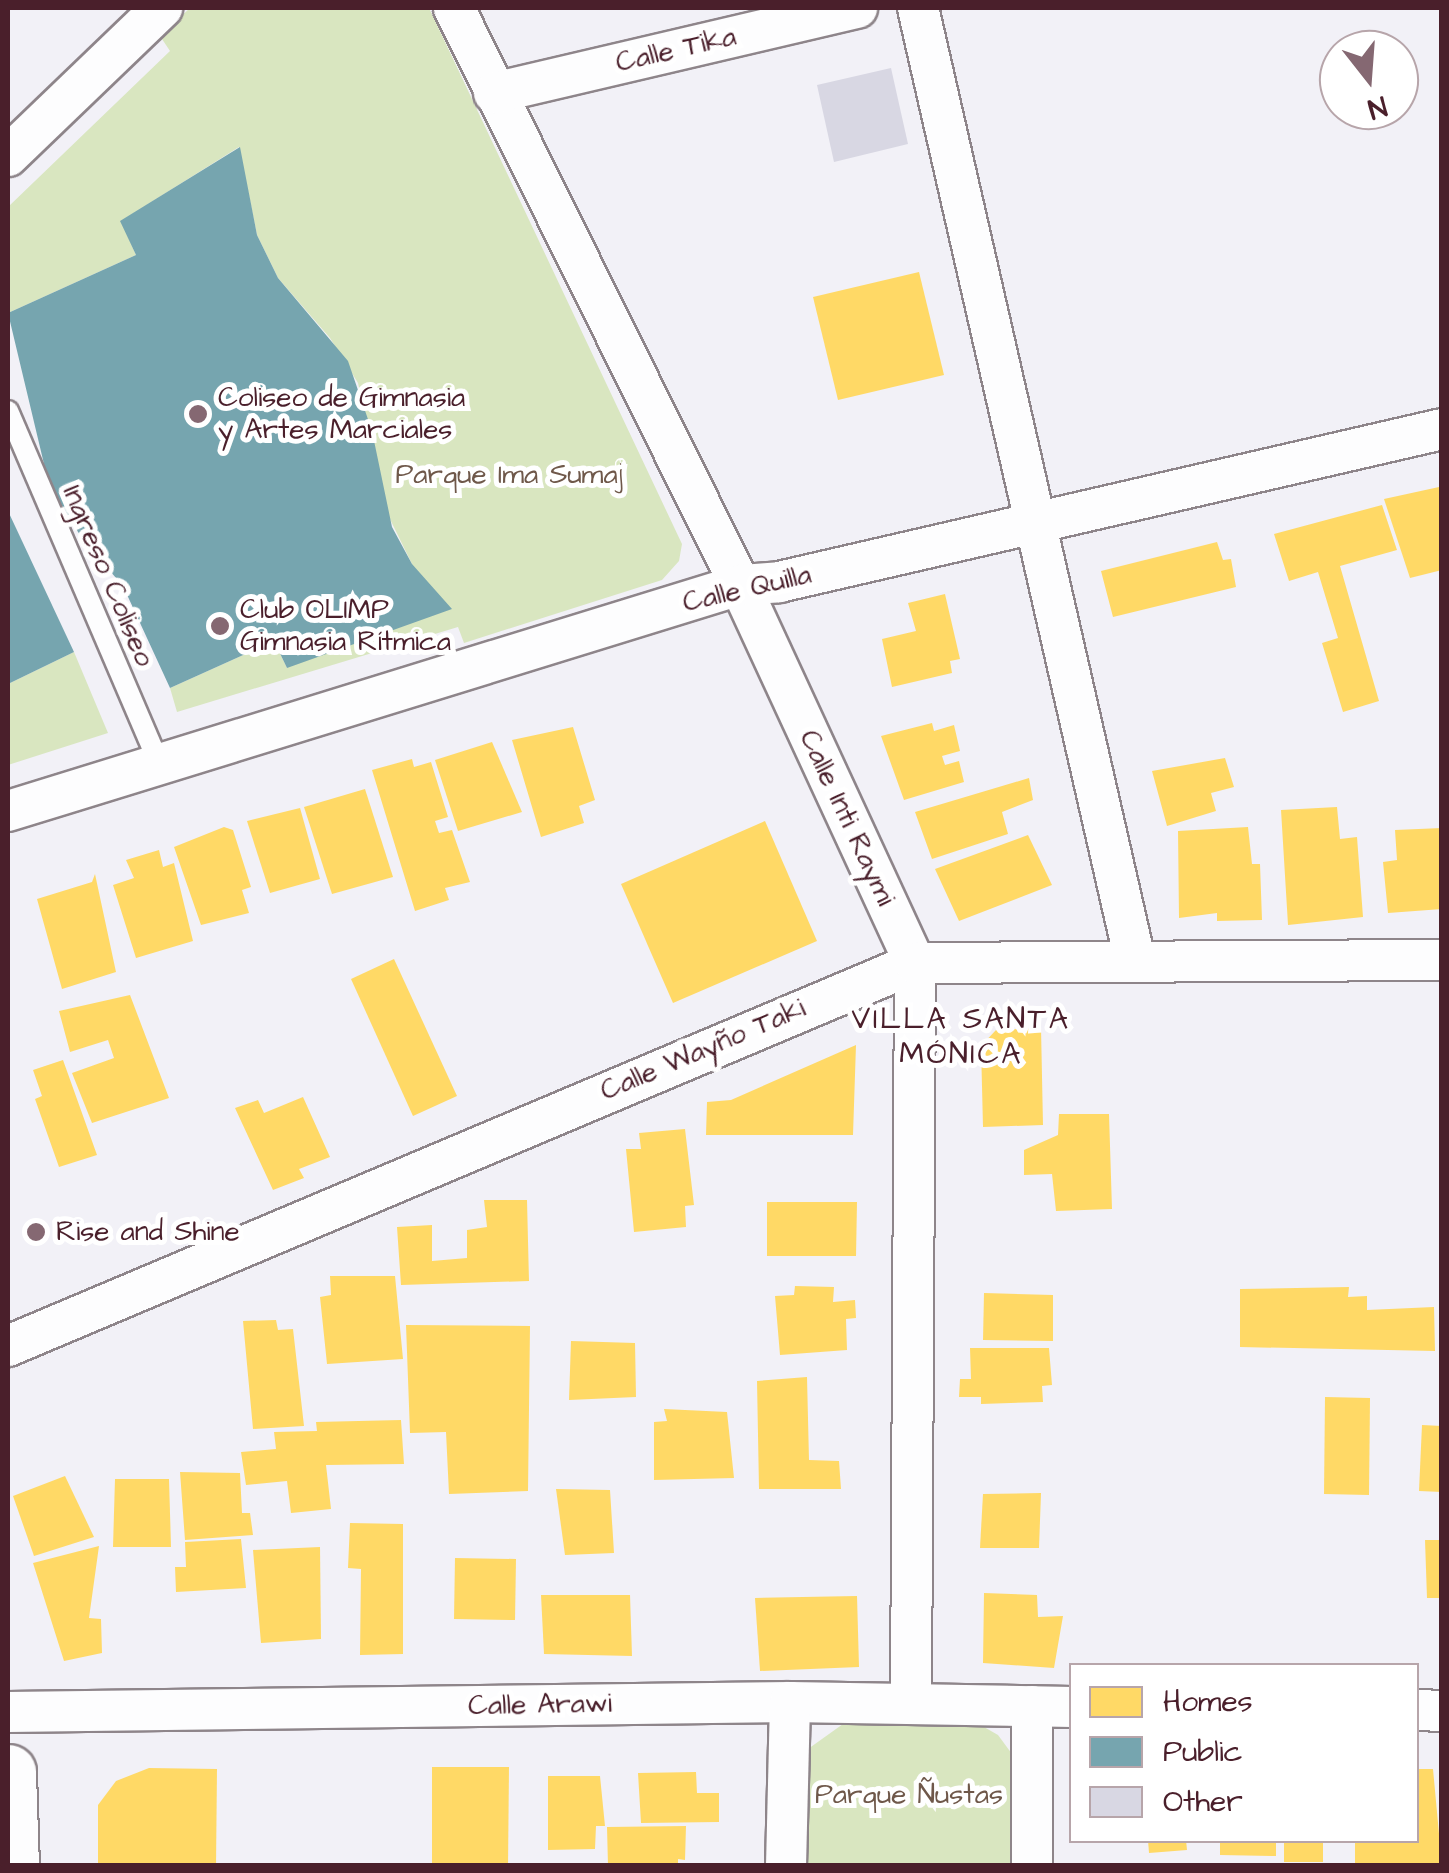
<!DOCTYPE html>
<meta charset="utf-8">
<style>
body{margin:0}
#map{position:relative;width:1449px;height:1873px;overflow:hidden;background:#f2f1f7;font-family:"Architects Daughter",sans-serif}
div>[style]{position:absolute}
.green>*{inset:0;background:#d9e6c0}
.homes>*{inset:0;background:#ffd966}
.public>*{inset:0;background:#76a5af}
.building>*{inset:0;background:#d8d7e3}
.roads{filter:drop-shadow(2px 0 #8e858a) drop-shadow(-2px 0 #8e858a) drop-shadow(0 2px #8e858a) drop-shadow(0 -2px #8e858a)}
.lane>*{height:20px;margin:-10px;padding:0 10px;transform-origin:10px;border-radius:10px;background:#fdfdfe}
.street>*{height:40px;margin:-20px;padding:0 20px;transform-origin:20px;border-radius:20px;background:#fdfdfe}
.highway>*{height:55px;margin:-27.5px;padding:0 27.5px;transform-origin:27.5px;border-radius:27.5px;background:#fdfdfe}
.dots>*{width:28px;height:28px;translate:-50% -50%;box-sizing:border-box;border:5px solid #fff;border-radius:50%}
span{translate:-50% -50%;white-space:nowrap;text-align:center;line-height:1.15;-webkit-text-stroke:10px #fff;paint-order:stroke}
.street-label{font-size:28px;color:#4a1f2b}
.poi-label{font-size:28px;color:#4a1f2b}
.left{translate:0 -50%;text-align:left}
.park-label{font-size:28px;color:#6f584a}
.neighbourhood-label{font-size:30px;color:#4a1f2b;letter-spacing:2.5px}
.frame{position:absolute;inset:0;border:10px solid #4a1f2b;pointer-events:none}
.legend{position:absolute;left:1069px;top:1663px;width:350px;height:180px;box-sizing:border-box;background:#fff;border:2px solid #b7a5aa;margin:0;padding:12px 18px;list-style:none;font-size:30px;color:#4a1f2b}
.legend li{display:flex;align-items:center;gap:20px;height:50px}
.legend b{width:50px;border:2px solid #b7a5aa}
.north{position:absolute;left:1319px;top:30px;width:100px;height:100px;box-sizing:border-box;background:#fff;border:2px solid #b7a5aa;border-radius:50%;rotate:163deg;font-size:28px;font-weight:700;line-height:40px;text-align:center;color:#4a1f2b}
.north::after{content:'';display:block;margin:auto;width:35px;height:45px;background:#856872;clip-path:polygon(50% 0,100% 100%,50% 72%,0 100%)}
</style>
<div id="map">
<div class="green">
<i style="clip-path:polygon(190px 8px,429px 8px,682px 544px,679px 561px,662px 580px,464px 643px,458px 627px,177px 712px,170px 688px,274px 641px,287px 668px,412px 564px,387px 513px,358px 383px,330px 338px,278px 278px,257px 235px,239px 147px,121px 221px,136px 255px,8px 313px,8px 207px,170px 51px,160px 36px)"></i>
<i style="clip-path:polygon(74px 652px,108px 733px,8px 765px,8px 684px)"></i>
<i style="clip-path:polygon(843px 1724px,984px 1727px,998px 1735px,1012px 1754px,1012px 1865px,805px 1866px,808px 1749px)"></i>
</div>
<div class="homes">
<i style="clip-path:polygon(919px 272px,944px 375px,838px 400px,813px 297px)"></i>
<i style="clip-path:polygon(1439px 487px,1442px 570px,1410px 578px,1384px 499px)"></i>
<i style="clip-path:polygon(1382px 505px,1397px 550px,1340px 566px,1379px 701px,1343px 712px,1322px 643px,1338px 638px,1318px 572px,1289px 581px,1274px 534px)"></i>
<i style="clip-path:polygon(1217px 542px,1223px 560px,1231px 559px,1236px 587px,1113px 617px,1101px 571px)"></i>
<i style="clip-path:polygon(945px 594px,960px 659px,950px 661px,952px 673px,892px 687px,882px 639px,916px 631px,908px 603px)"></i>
<i style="clip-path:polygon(932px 723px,934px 731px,954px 725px,960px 751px,942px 756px,945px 765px,959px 761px,964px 782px,904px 800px,881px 736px)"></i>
<i style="clip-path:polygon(573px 727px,595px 800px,579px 806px,584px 823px,541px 837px,512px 740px)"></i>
<i style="clip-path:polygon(492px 742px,522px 812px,458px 831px,435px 760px)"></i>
<i style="clip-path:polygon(1225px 758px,1234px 787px,1211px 793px,1216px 811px,1167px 826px,1152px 771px)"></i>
<i style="clip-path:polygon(412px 759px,414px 767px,431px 762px,448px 817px,435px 821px,439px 833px,452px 830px,470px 882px,445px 888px,449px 900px,415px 911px,372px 770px)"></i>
<i style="clip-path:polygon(1029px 778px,1033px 800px,1002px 812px,1008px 834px,932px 859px,915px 812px)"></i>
<i style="clip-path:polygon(365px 789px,393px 877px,332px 894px,304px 807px)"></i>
<i style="clip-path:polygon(1337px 807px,1340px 839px,1357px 837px,1363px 917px,1288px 925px,1281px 810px)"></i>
<i style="clip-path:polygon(300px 808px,320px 879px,270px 893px,247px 821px)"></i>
<i style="clip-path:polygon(765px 821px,817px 941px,673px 1003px,621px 884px)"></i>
<i style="clip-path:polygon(224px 827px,233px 830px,251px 887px,242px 890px,249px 913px,201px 925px,174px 847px)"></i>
<i style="clip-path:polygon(1248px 827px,1252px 864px,1260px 864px,1262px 920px,1217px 921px,1217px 913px,1179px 918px,1178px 831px)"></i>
<i style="clip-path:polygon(1442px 828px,1442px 909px,1388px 913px,1383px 862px,1397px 860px,1395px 830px)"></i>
<i style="clip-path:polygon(1028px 835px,1052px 885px,959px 921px,935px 869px)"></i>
<i style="clip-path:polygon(159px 850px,163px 867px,174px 863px,193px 941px,136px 958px,113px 885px,134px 878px,126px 860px)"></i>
<i style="clip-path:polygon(95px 874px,116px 972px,62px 989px,37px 899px,92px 882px)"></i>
<i style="clip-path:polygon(394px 959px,457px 1096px,413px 1116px,351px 979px)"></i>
<i style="clip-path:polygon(130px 995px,169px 1098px,92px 1123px,72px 1073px,114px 1058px,108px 1040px,70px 1052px,59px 1011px)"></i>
<i style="clip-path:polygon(1041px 1028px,1043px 1125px,983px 1127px,981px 1046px,996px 1030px)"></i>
<i style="clip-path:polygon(856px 1045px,853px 1135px,706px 1135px,707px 1102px,731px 1100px)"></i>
<i style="clip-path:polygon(63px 1060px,97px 1155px,59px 1167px,35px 1099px,42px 1096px,33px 1070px)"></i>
<i style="clip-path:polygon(303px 1097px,330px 1157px,299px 1169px,304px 1178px,273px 1190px,235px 1108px,258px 1100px,264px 1113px)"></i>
<i style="clip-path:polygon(1059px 1114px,1109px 1114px,1112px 1209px,1056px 1211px,1052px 1174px,1024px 1175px,1024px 1150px,1058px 1135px)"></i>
<i style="clip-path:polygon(685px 1129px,694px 1205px,685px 1206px,686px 1227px,634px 1232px,626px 1149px,641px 1149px,639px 1133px)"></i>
<i style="clip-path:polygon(484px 1200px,527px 1200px,529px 1281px,401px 1285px,397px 1227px,432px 1225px,432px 1261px,467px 1258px,467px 1230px,487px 1227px)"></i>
<i style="clip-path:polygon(767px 1202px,857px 1202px,856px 1256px,767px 1256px)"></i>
<i style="clip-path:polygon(330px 1276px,395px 1276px,403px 1359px,327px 1364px,320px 1297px,331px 1295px)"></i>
<i style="clip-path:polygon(795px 1286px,834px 1287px,833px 1302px,855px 1300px,856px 1318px,846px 1319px,847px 1350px,780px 1355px,775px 1296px,794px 1295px)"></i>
<i style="clip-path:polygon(1349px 1287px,1348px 1297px,1367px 1296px,1367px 1310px,1434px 1307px,1435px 1351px,1240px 1347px,1240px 1289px)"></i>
<i style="clip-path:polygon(984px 1293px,1053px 1295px,1053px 1341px,983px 1340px)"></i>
<i style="clip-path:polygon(276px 1320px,278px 1330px,293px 1329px,304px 1426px,253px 1429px,243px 1321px)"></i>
<i style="clip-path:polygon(406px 1325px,530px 1326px,528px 1491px,449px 1494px,446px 1432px,410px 1433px)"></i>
<i style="clip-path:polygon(571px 1341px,635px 1343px,636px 1397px,569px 1400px)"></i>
<i style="clip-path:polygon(970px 1348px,1049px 1348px,1052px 1385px,1042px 1386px,1043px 1402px,981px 1404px,981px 1397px,959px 1397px,960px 1379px,971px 1379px)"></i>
<i style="clip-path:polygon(807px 1377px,809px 1460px,839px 1461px,841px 1489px,759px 1489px,757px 1381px)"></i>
<i style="clip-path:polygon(1325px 1397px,1370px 1398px,1369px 1495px,1324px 1494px)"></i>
<i style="clip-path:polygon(664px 1409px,727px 1412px,734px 1478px,654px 1480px,654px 1422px,667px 1421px)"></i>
<i style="clip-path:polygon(401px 1420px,404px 1464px,326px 1465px,331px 1509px,291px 1513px,287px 1481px,246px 1485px,241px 1452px,276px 1449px,274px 1432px,317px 1431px,316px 1422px)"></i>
<i style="clip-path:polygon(1422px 1425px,1442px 1426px,1442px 1492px,1419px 1491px)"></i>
<i style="clip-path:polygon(180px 1472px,240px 1473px,242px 1513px,250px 1513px,253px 1535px,185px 1540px)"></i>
<i style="clip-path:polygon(65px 1476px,94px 1537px,34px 1556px,13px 1496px)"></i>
<i style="clip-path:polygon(115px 1479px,169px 1479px,171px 1547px,113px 1547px)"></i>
<i style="clip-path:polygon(556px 1489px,610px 1490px,614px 1553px,565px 1555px)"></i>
<i style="clip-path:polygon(1041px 1493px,1039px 1548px,980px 1548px,983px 1494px)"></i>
<i style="clip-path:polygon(350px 1523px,403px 1524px,403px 1654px,360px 1655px,361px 1569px,348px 1568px)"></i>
<i style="clip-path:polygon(241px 1539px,246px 1588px,176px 1592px,175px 1567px,186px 1567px,185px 1542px)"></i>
<i style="clip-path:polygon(1425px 1540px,1442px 1540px,1442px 1598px,1427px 1598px)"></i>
<i style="clip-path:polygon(99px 1546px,89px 1618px,101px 1619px,102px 1653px,64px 1661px,33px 1563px)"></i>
<i style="clip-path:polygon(320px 1547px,321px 1639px,261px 1643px,253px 1550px)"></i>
<i style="clip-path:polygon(455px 1558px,516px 1559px,515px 1620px,454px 1619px)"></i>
<i style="clip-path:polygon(984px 1593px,1037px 1595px,1038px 1617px,1063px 1616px,1054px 1668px,983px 1663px)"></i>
<i style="clip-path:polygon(541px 1595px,630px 1595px,632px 1656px,544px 1654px)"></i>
<i style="clip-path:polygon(857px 1596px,859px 1667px,760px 1671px,755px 1598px)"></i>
<i style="clip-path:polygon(432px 1767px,509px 1767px,508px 1866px,432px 1866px)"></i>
<i style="clip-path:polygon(149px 1768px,217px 1769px,216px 1866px,98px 1866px,98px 1805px,116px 1781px)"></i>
<i style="clip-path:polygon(1416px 1769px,1433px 1769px,1442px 1866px,1355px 1866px,1355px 1840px,1416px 1840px)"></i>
<i style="clip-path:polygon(696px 1772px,697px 1793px,719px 1793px,719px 1822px,641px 1823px,638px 1773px)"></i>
<i style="clip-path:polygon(548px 1776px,600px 1776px,605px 1826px,596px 1826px,595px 1849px,548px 1850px)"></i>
<i style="clip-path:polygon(686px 1826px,685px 1860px,678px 1859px,678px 1866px,608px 1866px,607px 1827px)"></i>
<i style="clip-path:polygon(1148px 1840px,1186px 1840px,1187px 1850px,1149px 1853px)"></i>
<i style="clip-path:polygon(1220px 1840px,1276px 1840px,1276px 1856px,1220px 1855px)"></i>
<i style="clip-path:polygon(1284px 1840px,1323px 1840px,1323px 1862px,1284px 1862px)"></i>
</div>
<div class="public">
<i style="clip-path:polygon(240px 147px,257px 235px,278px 278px,348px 361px,372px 431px,392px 527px,412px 564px,452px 609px,287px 668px,274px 641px,170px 688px,123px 586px,83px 540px,49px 485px,8px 313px,136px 255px,120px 221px)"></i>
<i style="clip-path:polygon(8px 511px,74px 652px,8px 684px)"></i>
</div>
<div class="building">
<i style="clip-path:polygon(891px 68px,908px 144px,834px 162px,817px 85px)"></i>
</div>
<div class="roads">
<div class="lane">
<i style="left:8px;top:411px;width:383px;rotate:66.8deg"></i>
</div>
<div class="street">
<i style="left:454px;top:8px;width:644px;rotate:63.63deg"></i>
<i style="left:740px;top:585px;width:417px;rotate:65.2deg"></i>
<i style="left:915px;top:963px;width:741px;rotate:90.31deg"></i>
<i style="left:918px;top:8px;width:976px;rotate:77.16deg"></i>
<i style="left:494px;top:93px;width:373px;rotate:-13.2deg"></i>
<i style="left:8px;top:156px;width:214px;rotate:-43.9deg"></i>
<i style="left:8px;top:811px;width:766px;rotate:-17.16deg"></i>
<i style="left:740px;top:585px;width:39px;rotate:-4deg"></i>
<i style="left:779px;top:582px;width:680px;rotate:-12.99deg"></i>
<i style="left:8px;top:1346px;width:985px;rotate:-22.89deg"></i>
<i style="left:915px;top:963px;width:527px;rotate:-0.33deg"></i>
<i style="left:1416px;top:1710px;width:26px;rotate:2deg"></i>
<i style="left:8px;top:1712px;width:782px;rotate:-0.73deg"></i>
<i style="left:790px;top:1702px;width:282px;rotate:1deg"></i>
<i style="left:786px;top:1866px;width:164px;rotate:-88.6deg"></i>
<i style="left:1032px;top:1866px;width:160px;rotate:-90deg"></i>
</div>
<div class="highway">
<i style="left:8px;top:1772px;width:94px;rotate:88.2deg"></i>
</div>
</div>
<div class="dots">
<i style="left:198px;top:414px;background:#856872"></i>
<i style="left:220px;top:626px;background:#856872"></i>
<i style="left:36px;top:1232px;background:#856872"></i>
</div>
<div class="street-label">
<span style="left:676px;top:50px;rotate:-13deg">Calle Tika</span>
<span style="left:108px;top:576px;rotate:67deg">Ingreso Coliseo</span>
<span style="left:747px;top:589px;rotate:-13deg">Calle Quilla</span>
<span style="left:847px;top:818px;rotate:65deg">Calle Inti Raymi</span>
<span style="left:703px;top:1050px;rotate:-23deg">Calle Wayño Taki</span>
<span style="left:540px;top:1705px;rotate:-1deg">Calle Arawi</span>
</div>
<div class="poi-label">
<span class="left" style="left:218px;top:414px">Coliseo de Gimnasia<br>y Artes Marciales</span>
<span class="left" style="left:240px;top:626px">Club OLIMP<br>Gimnasia Rítmica</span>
<span class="left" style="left:56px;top:1232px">Rise and Shine</span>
</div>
<div class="park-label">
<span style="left:509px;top:475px">Parque Ima Sumaj</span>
<span style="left:909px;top:1795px">Parque Ñustas</span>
</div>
<div class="neighbourhood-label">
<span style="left:961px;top:1036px">VILLA SANTA<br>MÓNICA</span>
</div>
<div class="frame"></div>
<ul class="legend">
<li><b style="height:28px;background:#ffd966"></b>Homes</li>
<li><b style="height:28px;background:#76a5af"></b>Public</li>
<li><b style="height:28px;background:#d8d7e3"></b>Other</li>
</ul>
<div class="north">N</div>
</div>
